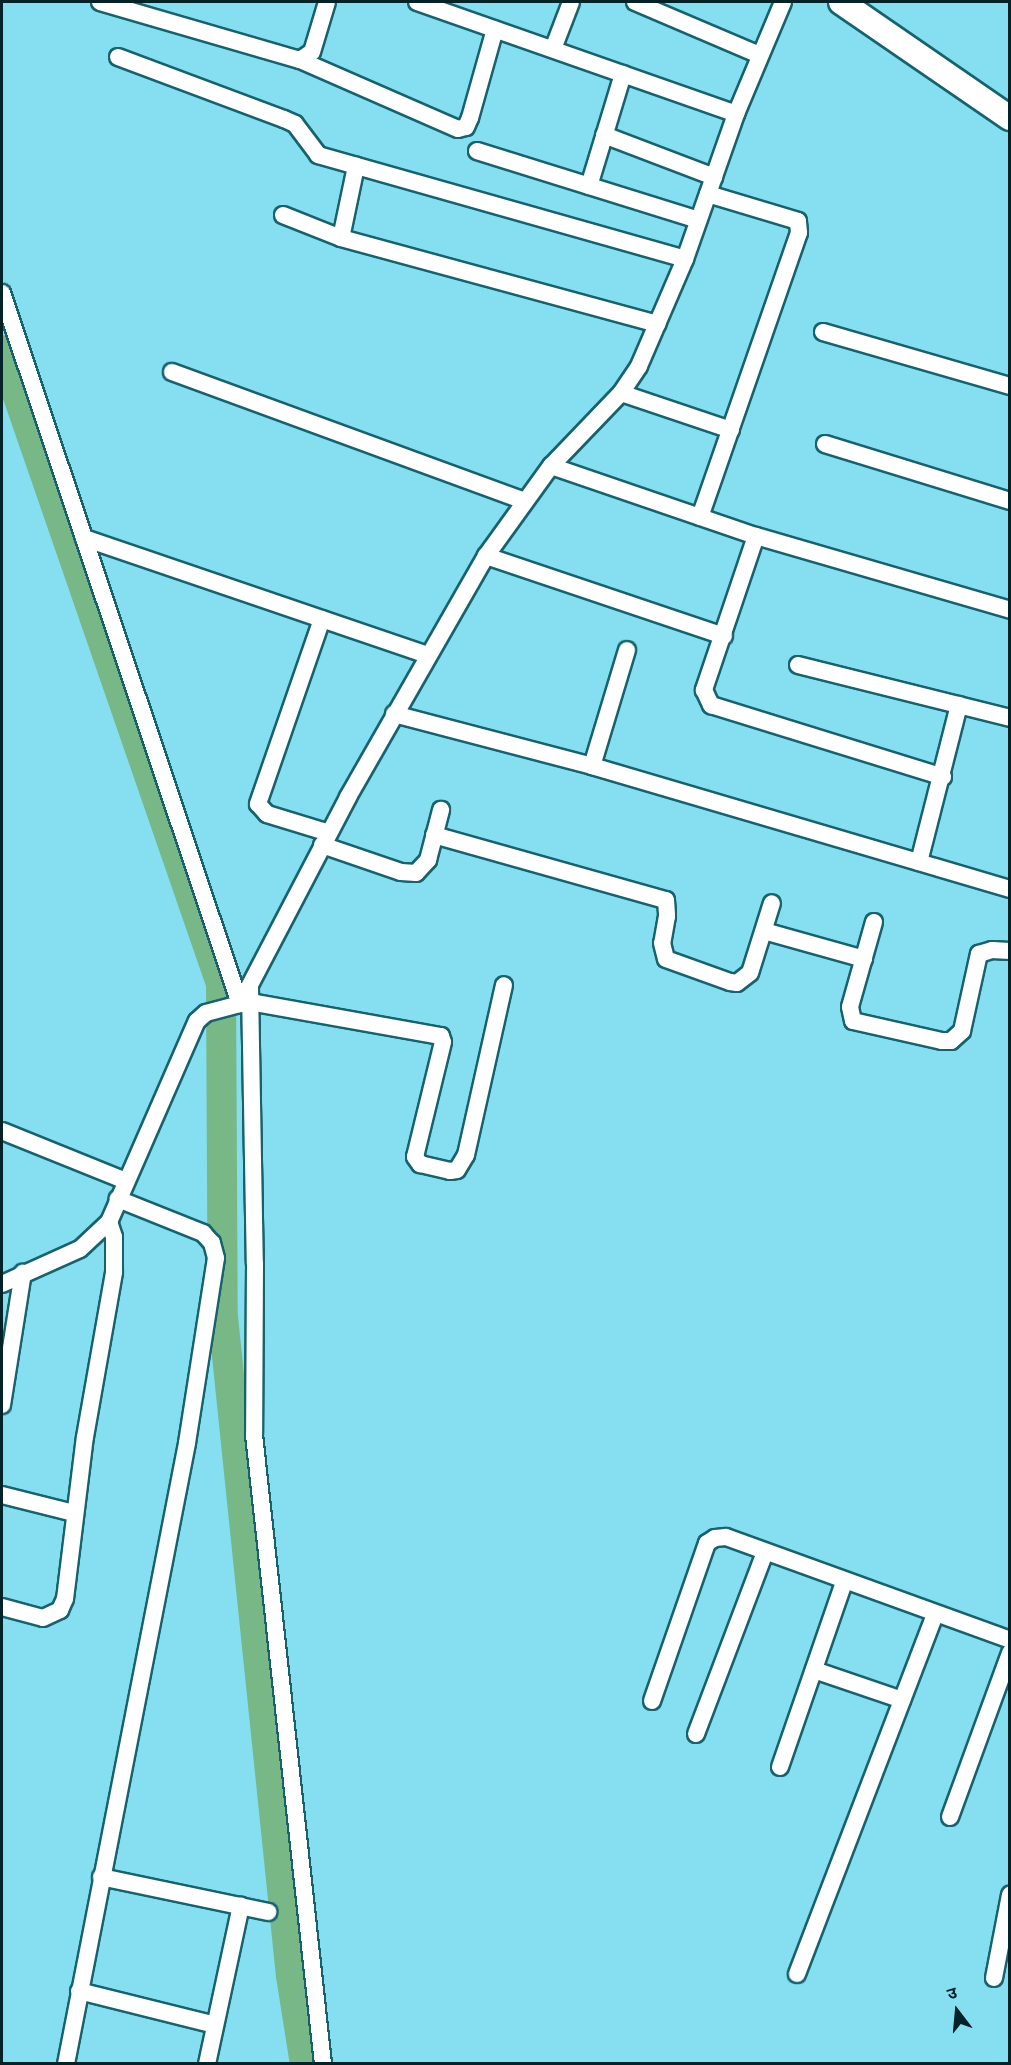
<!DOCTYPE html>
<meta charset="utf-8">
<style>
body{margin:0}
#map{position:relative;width:1011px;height:2065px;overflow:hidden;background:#85dff0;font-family:Figtree,"Noto Sans Devanagari",sans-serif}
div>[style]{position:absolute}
.river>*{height:30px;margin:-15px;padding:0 15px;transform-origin:15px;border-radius:15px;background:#78b886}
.roads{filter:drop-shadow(2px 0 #17626d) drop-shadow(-2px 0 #17626d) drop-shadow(0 2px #17626d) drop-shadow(0 -2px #17626d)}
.minor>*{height:16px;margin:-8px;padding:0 8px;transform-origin:8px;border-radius:8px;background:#fff}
.secondary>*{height:24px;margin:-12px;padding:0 12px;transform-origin:12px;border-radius:12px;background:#fff}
span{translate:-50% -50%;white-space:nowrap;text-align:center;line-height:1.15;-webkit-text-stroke:6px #85dff0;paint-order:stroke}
.frame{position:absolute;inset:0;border:3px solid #042227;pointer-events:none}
.north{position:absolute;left:927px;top:1981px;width:60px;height:60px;-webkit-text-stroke:4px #85dff0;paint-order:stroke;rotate:344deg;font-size:16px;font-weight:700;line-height:24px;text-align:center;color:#042227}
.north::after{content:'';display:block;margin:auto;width:21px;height:27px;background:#042227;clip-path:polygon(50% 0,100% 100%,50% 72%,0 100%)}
</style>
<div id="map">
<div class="river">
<i style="left:2px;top:350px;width:671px;rotate:70.94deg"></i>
<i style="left:221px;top:984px;width:333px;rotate:89.7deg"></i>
<i style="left:223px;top:1317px;width:662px;rotate:84.11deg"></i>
<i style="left:291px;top:1976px;width:89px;rotate:81deg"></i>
</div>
<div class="roads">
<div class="minor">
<i style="left:100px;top:2px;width:208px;rotate:16.2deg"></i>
<i style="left:300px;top:60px;width:14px;rotate:-34deg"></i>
<i style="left:312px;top:52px;width:52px;rotate:-73.3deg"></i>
<i style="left:417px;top:2px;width:338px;rotate:19.3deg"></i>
<i style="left:635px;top:2px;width:135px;rotate:23.1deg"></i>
<i style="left:553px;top:49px;width:50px;rotate:-69deg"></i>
<i style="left:118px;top:57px;width:177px;rotate:20.5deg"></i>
<i style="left:284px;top:119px;width:12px;rotate:24deg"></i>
<i style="left:295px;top:124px;width:39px;rotate:53deg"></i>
<i style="left:318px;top:155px;width:381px;rotate:15.8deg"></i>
<i style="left:300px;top:60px;width:172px;rotate:23.6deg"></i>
<i style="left:458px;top:129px;width:8px;rotate:-14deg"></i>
<i style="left:466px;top:127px;width:10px;rotate:-66deg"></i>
<i style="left:470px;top:118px;width:92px;rotate:-74.3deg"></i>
<i style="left:604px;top:135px;width:118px;rotate:20.9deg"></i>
<i style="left:477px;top:151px;width:232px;rotate:17.3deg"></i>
<i style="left:589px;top:186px;width:117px;rotate:-73.1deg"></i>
<i style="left:283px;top:215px;width:62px;rotate:21.6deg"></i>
<i style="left:341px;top:238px;width:328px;rotate:15.2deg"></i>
<i style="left:341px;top:238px;width:74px;rotate:-78.2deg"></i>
<i style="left:2px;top:293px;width:750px;rotate:71.49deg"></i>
<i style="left:823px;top:332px;width:195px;rotate:16.1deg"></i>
<i style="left:172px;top:372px;width:375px;rotate:20.1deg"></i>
<i style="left:621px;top:393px;width:116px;rotate:18.6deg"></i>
<i style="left:825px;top:444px;width:194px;rotate:17.1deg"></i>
<i style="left:551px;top:466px;width:217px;rotate:18.9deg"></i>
<i style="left:756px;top:536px;width:265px;rotate:16.2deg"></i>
<i style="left:700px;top:517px;width:301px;rotate:-70.8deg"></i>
<i style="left:799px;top:233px;width:12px;rotate:-95deg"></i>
<i style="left:798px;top:221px;width:94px;rotate:-163.3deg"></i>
<i style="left:756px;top:536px;width:163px;rotate:108.7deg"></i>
<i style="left:704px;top:690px;width:17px;rotate:65deg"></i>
<i style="left:711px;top:705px;width:243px;rotate:17.2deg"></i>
<i style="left:84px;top:538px;width:363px;rotate:18.8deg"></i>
<i style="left:486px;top:556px;width:251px;rotate:18.6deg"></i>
<i style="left:322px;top:619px;width:196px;rotate:109.1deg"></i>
<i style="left:258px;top:804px;width:13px;rotate:48deg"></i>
<i style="left:267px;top:814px;width:65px;rotate:17deg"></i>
<i style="left:798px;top:665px;width:219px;rotate:14deg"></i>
<i style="left:394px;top:714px;width:205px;rotate:14.7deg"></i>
<i style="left:592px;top:766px;width:436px;rotate:16.4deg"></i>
<i style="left:592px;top:766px;width:121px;rotate:-73.2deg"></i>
<i style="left:434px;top:835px;width:241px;rotate:15.7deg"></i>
<i style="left:666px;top:900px;width:16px;rotate:86deg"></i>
<i style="left:667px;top:916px;width:27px;rotate:100deg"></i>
<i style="left:662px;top:943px;width:16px;rotate:76deg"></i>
<i style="left:666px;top:959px;width:68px;rotate:19.8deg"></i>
<i style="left:730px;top:982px;width:7px;rotate:8deg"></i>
<i style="left:737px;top:983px;width:16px;rotate:-38deg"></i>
<i style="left:750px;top:973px;width:73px;rotate:-72.6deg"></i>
<i style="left:322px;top:845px;width:83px;rotate:18.9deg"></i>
<i style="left:401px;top:872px;width:15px;rotate:4deg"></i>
<i style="left:416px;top:873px;width:18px;rotate:-47deg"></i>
<i style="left:428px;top:860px;width:52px;rotate:-75.4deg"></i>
<i style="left:919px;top:862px;width:162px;rotate:-75.7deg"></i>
<i style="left:874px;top:922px;width:88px;rotate:105.8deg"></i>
<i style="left:850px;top:1007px;width:14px;rotate:78deg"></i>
<i style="left:853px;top:1021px;width:91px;rotate:12.7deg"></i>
<i style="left:942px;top:1041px;width:9px"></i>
<i style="left:951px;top:1041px;width:15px;rotate:-42deg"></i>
<i style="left:962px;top:1031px;width:79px;rotate:-77.6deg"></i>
<i style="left:979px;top:954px;width:14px;rotate:-17deg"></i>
<i style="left:992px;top:950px;width:18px;rotate:3deg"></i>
<i style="left:764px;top:931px;width:104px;rotate:15.6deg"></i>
<i style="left:250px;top:988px;width:276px;rotate:89deg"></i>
<i style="left:255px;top:1264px;width:171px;rotate:90.3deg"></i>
<i style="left:254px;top:1435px;width:633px;rotate:83.74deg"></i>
<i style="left:250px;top:1002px;width:194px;rotate:10.1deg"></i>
<i style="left:441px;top:1036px;width:6px;rotate:72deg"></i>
<i style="left:443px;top:1042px;width:118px;rotate:103.7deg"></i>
<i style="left:415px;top:1157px;width:9px;rotate:54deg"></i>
<i style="left:420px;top:1164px;width:31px;rotate:13deg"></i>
<i style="left:450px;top:1171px;width:7px;rotate:-8deg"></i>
<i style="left:457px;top:1170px;width:17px;rotate:-59deg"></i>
<i style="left:466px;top:1155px;width:174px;rotate:-77.4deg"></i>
<i style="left:2px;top:1131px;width:134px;rotate:22deg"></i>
<i style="left:2px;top:1284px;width:85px;rotate:-24.2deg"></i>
<i style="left:80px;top:1249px;width:40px;rotate:-43deg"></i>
<i style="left:109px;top:1222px;width:219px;rotate:-66.4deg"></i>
<i style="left:197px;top:1021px;width:12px;rotate:-42deg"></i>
<i style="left:206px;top:1013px;width:35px;rotate:-15deg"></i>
<i style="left:240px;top:1004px;width:233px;rotate:-62.4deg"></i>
<i style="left:348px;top:797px;width:278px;rotate:-60.2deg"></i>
<i style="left:486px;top:556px;width:111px;rotate:-54.2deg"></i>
<i style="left:551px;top:466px;width:101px;rotate:-46.2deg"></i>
<i style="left:621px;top:393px;width:32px;rotate:-56deg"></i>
<i style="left:639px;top:366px;width:116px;rotate:-66.7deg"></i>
<i style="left:685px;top:259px;width:154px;rotate:-70.6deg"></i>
<i style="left:736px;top:114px;width:121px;rotate:-67.2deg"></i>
<i style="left:2px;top:1405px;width:134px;rotate:-81deg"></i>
<i style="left:2px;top:1495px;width:74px;rotate:14deg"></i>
<i style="left:2px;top:1607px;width:42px;rotate:15deg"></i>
<i style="left:43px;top:1618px;width:19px;rotate:-25deg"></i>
<i style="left:60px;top:1610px;width:12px;rotate:-66deg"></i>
<i style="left:65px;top:1599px;width:163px;rotate:-83deg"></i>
<i style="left:85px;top:1437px;width:168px;rotate:-80deg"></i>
<i style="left:114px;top:1272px;width:35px;rotate:-90deg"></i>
<i style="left:114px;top:1237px;width:16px;rotate:-108deg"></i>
<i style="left:814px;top:1670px;width:93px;rotate:18.8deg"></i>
<i style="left:652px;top:1701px;width:167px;rotate:-70.8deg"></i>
<i style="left:707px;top:1543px;width:9px;rotate:-32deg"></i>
<i style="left:715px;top:1538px;width:11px;rotate:-5deg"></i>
<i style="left:726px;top:1537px;width:302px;rotate:19.9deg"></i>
<i style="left:696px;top:1734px;width:195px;rotate:-69.2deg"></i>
<i style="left:780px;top:1767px;width:196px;rotate:-70.9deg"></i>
<i style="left:950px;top:1817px;width:175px;rotate:-69.9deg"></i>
<i style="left:101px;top:1877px;width:171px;rotate:11.8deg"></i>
<i style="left:797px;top:1974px;width:385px;rotate:-69deg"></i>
<i style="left:994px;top:1978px;width:85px;rotate:-79.1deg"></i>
<i style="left:79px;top:1991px;width:140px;rotate:14deg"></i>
<i style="left:66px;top:2064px;width:633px;rotate:-78.97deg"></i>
<i style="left:187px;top:1443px;width:187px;rotate:-81.1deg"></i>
<i style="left:216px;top:1258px;width:16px;rotate:-105deg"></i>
<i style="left:212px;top:1243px;width:13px;rotate:-132deg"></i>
<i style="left:203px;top:1233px;width:92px;rotate:-158.2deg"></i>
<i style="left:207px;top:2064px;width:162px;rotate:-77.9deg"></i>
</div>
<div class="secondary">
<i style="left:841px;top:2px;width:205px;rotate:34.5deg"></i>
</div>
</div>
<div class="frame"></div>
<div class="north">उ</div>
</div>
